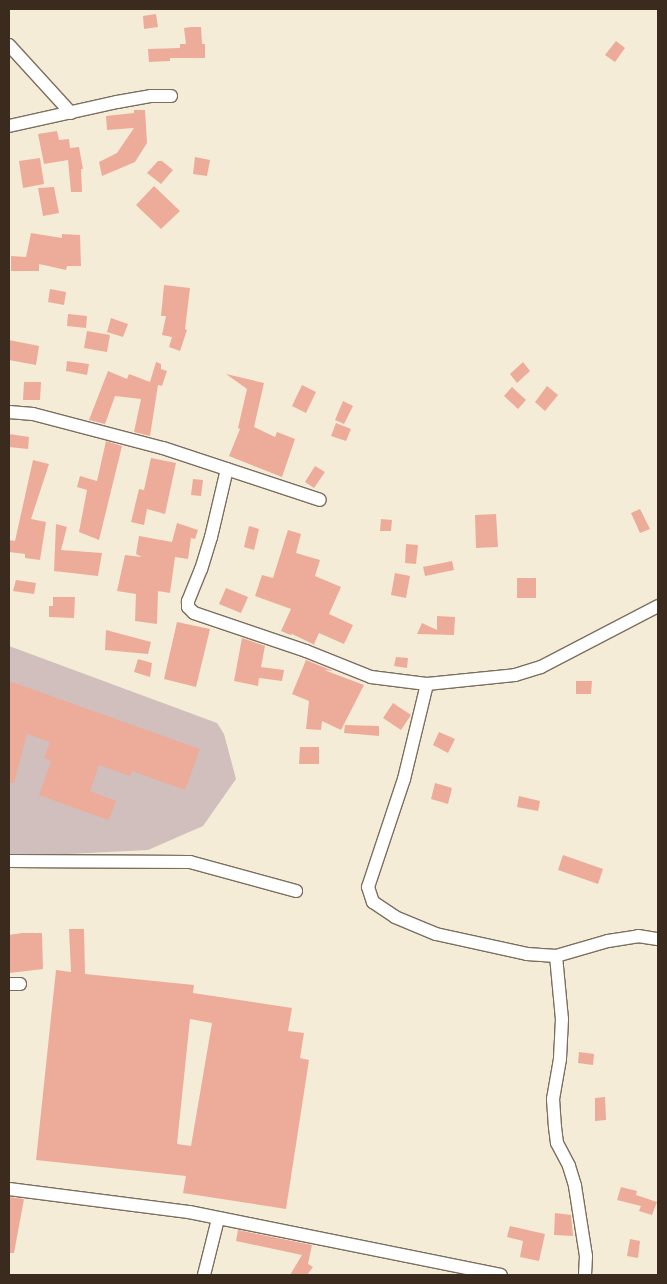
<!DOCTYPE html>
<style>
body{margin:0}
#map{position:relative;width:667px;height:1284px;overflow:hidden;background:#f5ecd7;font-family:"Sorts Mill Goudy",serif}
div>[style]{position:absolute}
.industrial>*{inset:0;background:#d1bfbd}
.building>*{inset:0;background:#ecac99}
.roads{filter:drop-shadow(1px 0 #7c6e5f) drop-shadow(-1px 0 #7c6e5f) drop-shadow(0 1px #7c6e5f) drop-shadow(0 -1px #7c6e5f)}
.minor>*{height:12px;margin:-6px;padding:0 6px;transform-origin:6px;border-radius:6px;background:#fff}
span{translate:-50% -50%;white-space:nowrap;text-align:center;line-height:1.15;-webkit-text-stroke:4px #fbf7ec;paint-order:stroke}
.frame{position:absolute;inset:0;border:10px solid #3b2a1e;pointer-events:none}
</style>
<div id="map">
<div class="industrial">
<i style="clip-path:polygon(9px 646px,217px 723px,224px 734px,236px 779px,203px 826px,148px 850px,9px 857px)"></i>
</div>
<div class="building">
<i style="clip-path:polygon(156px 14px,158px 27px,144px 29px,143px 16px)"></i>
<i style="clip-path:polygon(191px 27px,201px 27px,202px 44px,205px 44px,205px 58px,170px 58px,170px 61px,149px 62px,148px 49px,180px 48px,180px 44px,186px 44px,184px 28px)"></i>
<i style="clip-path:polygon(616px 41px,625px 48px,615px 62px,605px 55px)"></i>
<i style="clip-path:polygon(134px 110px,145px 110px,147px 143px,135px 162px,102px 176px,99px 162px,117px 153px,134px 128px,107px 130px,106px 116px,134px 113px)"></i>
<i style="clip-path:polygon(57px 131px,59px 140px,69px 139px,70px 148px,79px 147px,83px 169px,81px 169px,82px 192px,71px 192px,68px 160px,44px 164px,38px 134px)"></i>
<i style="clip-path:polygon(195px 157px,210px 160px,207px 176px,193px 174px)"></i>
<i style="clip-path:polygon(40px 158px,44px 184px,23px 188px,19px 161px)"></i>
<i style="clip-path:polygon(158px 161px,162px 161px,173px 170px,161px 184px,147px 173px)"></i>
<i style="clip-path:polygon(154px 186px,180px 211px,161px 229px,136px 205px)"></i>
<i style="clip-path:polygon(54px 187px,59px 213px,43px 216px,38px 188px)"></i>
<i style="clip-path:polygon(31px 233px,62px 238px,62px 234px,80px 235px,81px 266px,67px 266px,66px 270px,39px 264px,39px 271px,11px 271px,11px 256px,26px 257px)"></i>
<i style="clip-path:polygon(164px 285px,190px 288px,185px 329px,187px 330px,180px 351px,169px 347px,172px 337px,162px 335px,166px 316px,161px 316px)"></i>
<i style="clip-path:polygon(50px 289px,66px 292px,64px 305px,48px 302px)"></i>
<i style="clip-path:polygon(68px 314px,87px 316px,86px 328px,67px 326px)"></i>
<i style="clip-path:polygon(111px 318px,128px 324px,123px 337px,107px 332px)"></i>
<i style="clip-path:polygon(87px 331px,110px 335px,107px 352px,84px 348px)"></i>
<i style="clip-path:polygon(9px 340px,39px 346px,36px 365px,9px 360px)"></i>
<i style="clip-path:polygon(67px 361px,89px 364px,87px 375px,66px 371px)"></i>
<i style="clip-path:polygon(156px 362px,161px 364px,161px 369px,167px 371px,162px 386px,158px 385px,150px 436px,134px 432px,141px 399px,115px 396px,105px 424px,89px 420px,108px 371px,127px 379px,129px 374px,150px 382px)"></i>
<i style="clip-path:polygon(523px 362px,530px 371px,517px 383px,510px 374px)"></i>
<i style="clip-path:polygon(226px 374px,264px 383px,254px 427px,275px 437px,277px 432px,295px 439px,282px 477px,229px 456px,240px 429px,238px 428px,247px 389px)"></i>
<i style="clip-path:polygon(24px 382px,41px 382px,40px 400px,23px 400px)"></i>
<i style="clip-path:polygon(302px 385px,316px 392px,306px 413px,292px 406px)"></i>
<i style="clip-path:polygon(547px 386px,558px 395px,545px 411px,535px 402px)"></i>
<i style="clip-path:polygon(512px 387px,526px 400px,518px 409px,504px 396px)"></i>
<i style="clip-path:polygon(343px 401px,353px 406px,344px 424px,335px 420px)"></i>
<i style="clip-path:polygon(336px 423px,351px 429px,346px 441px,331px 436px)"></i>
<i style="clip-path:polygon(9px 434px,29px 437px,28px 449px,9px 447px)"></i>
<i style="clip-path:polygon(106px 441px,122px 446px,99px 540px,79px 532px,87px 490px,77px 487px,80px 476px,97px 481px)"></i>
<i style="clip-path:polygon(151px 458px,176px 463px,165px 514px,147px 509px,144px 525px,131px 522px,139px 489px,144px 490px)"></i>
<i style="clip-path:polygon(33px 460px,49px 464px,31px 519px,46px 522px,40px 560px,25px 558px,25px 554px,9px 552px,9px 540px,15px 541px)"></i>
<i style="clip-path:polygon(315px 466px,325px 472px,314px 488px,305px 482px)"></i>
<i style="clip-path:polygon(193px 479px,203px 480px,201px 496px,191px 495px)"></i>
<i style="clip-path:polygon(640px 509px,650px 529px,640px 533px,631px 513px)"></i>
<i style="clip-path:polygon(496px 514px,498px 547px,476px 548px,475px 515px)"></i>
<i style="clip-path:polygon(381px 519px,392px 520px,391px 531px,380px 531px)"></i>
<i style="clip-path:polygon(177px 523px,198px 530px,195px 539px,191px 538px,188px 559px,175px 557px,170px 593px,158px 591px,157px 624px,135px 621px,136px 594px,117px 591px,125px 555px,142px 557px,136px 554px,139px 536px,172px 542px)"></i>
<i style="clip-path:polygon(56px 524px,67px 527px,61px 550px,102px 553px,98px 576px,54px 571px)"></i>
<i style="clip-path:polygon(249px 526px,259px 529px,254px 550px,244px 547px)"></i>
<i style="clip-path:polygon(288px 530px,301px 534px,296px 553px,320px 560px,315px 576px,341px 587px,329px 614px,353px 625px,344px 644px,319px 633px,314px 644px,317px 646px,292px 634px,291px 635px,281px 631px,291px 609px,255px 596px,262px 575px,273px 578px)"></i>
<i style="clip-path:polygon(406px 544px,418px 545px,416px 564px,405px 563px)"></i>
<i style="clip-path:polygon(452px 561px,454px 570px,425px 576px,423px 567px)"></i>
<i style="clip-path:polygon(395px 573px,410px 576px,406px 598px,391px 595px)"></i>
<i style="clip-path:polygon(517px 578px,536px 578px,536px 598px,517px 598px)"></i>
<i style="clip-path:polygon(16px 580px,36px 583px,34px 594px,13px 591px)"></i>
<i style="clip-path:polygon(226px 588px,248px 597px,241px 613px,219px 604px)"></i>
<i style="clip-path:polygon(53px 597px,75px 597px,74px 618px,49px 617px,49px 606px,53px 606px)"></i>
<i style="clip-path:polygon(437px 616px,455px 617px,454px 635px,417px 634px,422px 623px,437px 630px)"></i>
<i style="clip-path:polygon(177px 622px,210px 629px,196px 687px,164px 679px)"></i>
<i style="clip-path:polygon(106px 630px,151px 642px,148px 654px,105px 650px)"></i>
<i style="clip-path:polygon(242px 638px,265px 646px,261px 667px,284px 670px,282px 681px,259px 678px,258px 686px,234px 681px)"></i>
<i style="clip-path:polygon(396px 657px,408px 658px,407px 668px,394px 666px)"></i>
<i style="clip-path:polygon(138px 659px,152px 663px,150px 677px,134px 672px)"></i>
<i style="clip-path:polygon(306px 660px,333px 671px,324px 670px,364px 685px,341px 730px,322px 721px,321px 730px,306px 729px,309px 701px,292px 694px)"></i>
<i style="clip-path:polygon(9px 681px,200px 749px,185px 790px,132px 771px,130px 776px,99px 765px,90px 791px,116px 801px,109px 820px,94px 815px,39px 795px,51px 761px,44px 758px,50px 742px,27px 734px,14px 783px,9px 783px)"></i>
<i style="clip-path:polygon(576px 681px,592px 681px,591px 694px,576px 694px)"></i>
<i style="clip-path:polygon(393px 703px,411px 715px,401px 730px,383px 718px)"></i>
<i style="clip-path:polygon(345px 725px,379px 726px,379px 736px,344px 733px)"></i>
<i style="clip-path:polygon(439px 732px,455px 739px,448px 753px,433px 745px)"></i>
<i style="clip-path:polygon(300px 747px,319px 747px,319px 764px,299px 764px)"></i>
<i style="clip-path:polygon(435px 783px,452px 788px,448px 804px,431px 799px)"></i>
<i style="clip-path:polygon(519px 796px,540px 801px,538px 811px,517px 807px)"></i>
<i style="clip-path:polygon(563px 855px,603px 869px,598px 884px,558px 870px)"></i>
<i style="clip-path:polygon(evenodd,69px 929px,84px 929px,85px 974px,194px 985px,193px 993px,292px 1008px,288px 1031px,304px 1033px,300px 1058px,309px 1060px,286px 1209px,183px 1193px,186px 1176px,36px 1160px,56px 970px,71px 972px,69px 929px,190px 1019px,212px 1023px,191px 1146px,177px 1144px,190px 1019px)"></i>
<i style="clip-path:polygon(22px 933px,42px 933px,43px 969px,9px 973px,9px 935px)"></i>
<i style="clip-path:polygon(579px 1052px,594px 1054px,593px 1065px,578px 1063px)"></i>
<i style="clip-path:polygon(605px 1097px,606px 1120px,595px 1121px,595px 1098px)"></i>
<i style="clip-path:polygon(621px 1187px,637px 1191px,636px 1195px,657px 1202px,652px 1215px,639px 1211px,641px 1206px,617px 1200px)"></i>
<i style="clip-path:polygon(9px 1197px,24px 1199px,14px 1253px,9px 1253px)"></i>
<i style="clip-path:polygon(555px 1213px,571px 1215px,573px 1236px,554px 1235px)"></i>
<i style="clip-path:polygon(510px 1226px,545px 1234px,539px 1261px,520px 1257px,523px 1241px,507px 1237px)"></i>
<i style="clip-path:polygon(238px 1230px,312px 1245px,308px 1264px,313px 1267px,307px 1275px,290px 1275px,302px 1255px,236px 1241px)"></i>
<i style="clip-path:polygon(630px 1239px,640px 1241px,638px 1258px,627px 1256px)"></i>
</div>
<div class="roads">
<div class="minor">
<i style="left:9px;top:45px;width:92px;rotate:47.6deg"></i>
<i style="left:9px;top:126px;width:111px;rotate:-12.5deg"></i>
<i style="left:117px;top:102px;width:35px;rotate:-10deg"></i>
<i style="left:151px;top:96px;width:20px"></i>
<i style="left:9px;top:412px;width:24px;rotate:5deg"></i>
<i style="left:33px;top:414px;width:134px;rotate:14.7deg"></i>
<i style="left:163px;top:448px;width:165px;rotate:18.3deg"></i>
<i style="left:227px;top:469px;width:70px;rotate:103.2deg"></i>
<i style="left:211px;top:537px;width:34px;rotate:107deg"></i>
<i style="left:201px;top:569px;width:35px;rotate:112deg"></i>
<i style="left:188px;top:601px;width:6px;rotate:90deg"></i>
<i style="left:188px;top:607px;width:8px;rotate:45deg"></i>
<i style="left:194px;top:613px;width:118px;rotate:18.7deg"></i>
<i style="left:306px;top:651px;width:70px;rotate:21.8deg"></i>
<i style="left:371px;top:677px;width:56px;rotate:7.1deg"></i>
<i style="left:427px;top:684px;width:88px;rotate:-5.8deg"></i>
<i style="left:515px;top:675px;width:27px;rotate:-17deg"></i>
<i style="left:541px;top:667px;width:132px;rotate:-27.5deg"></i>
<i style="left:427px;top:684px;width:98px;rotate:103.6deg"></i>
<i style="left:404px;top:779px;width:114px;rotate:108.4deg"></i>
<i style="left:368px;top:887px;width:16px;rotate:72deg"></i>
<i style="left:373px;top:902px;width:27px;rotate:34deg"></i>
<i style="left:395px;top:917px;width:44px;rotate:22.5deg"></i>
<i style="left:436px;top:934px;width:93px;rotate:12.4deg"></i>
<i style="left:527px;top:954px;width:29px;rotate:4deg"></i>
<i style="left:556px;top:956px;width:54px;rotate:-16.1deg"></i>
<i style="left:608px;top:941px;width:30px;rotate:-9deg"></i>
<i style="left:638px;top:936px;width:20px;rotate:9deg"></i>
<i style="left:9px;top:861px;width:181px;rotate:0.3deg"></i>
<i style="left:190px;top:862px;width:110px;rotate:15.3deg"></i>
<i style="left:556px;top:956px;width:63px;rotate:84.6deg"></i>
<i style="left:562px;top:1019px;width:40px;rotate:92.9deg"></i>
<i style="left:560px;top:1059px;width:41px;rotate:99.9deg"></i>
<i style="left:553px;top:1099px;width:28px;rotate:86deg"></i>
<i style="left:555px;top:1127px;width:16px;rotate:83deg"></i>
<i style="left:557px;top:1143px;width:26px;rotate:62deg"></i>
<i style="left:569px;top:1166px;width:21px;rotate:73deg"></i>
<i style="left:575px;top:1186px;width:71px;rotate:81.1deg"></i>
<i style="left:586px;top:1256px;width:19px;rotate:93deg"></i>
<i style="left:9px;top:984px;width:11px"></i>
<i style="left:9px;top:1189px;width:181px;rotate:7.3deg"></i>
<i style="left:189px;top:1212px;width:318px;rotate:11.4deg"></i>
<i style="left:204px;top:1275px;width:58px;rotate:-76deg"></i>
</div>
</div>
<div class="frame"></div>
</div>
